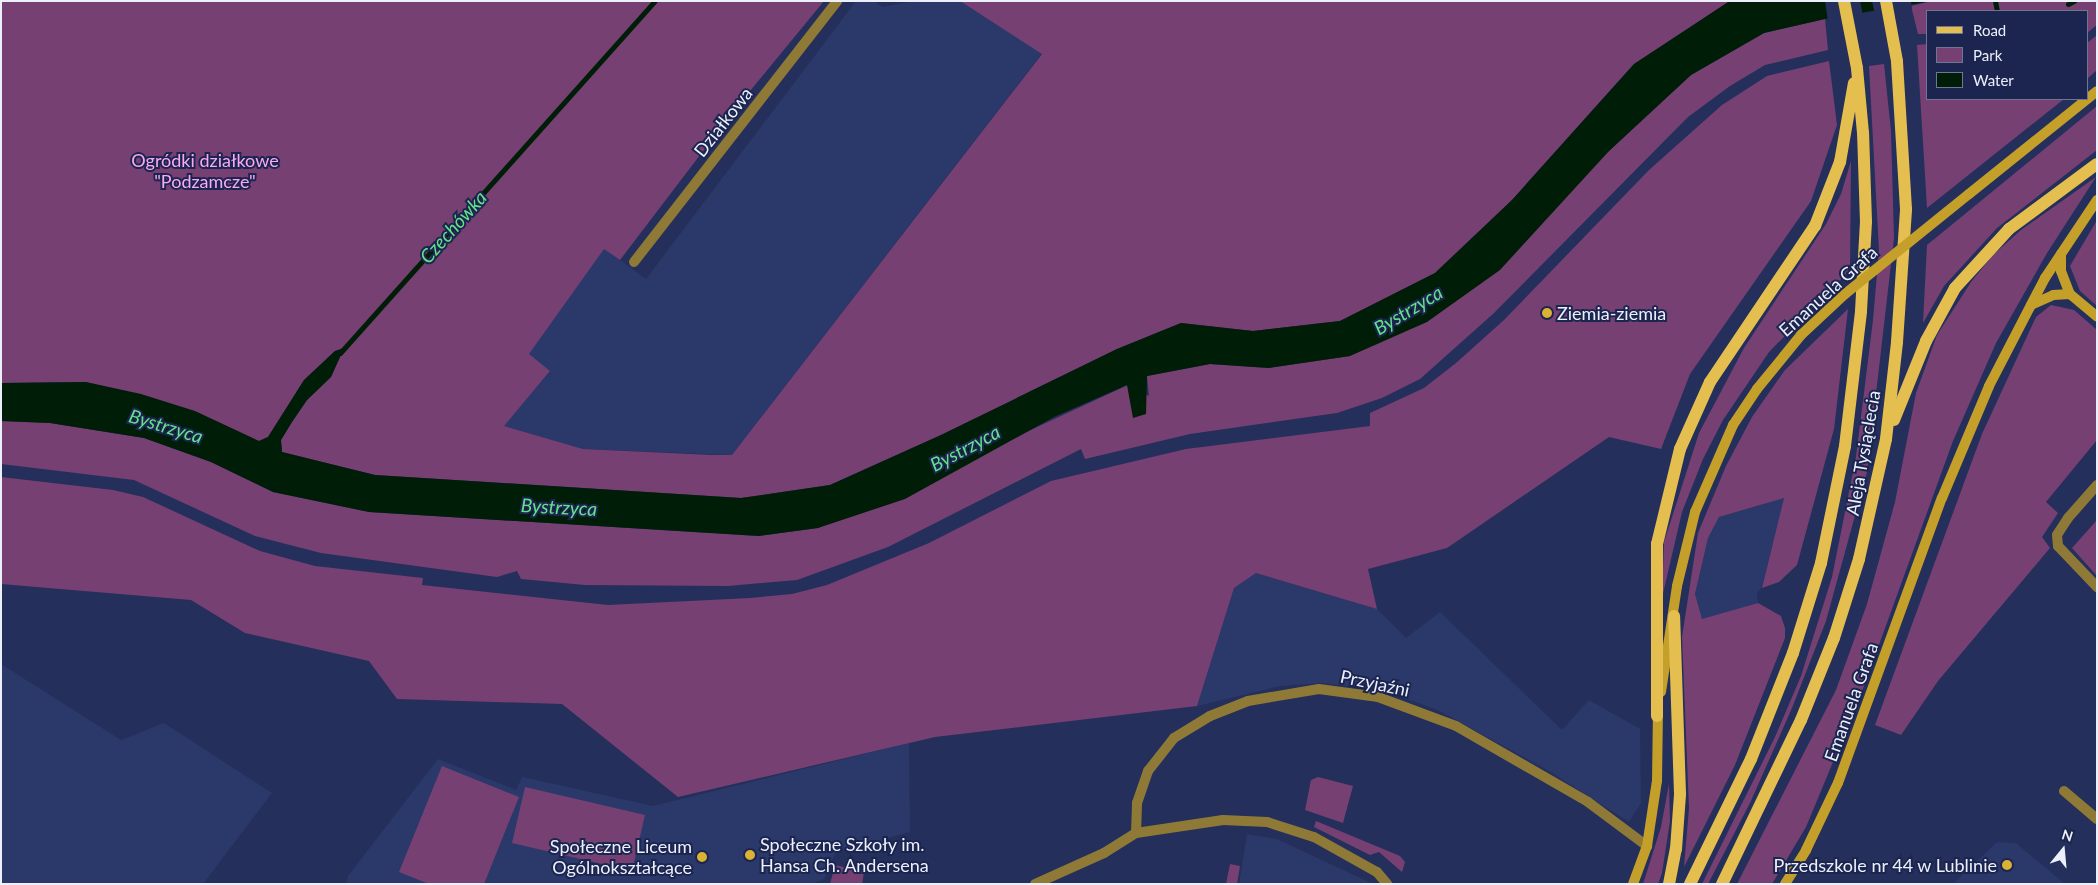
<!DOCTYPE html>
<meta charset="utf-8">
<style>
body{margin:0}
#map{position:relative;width:2098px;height:885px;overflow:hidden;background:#242f5b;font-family:Lato,sans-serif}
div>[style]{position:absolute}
.built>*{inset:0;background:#2b386a}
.green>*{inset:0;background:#774072}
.water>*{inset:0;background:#001d08}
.pier>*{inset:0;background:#242f5b}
.stream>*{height:5px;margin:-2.5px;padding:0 2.5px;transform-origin:2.5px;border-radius:2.5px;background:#001d08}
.street>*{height:10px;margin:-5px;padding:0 5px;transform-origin:5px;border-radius:5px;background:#8f7937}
.secondary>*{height:10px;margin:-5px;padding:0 5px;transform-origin:5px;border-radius:5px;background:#c49f29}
.primary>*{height:12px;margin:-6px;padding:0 6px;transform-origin:6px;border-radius:6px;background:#e4bf50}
.secondary-bridge>*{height:10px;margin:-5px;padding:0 5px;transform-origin:5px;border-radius:5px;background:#c49f29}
.dots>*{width:14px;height:14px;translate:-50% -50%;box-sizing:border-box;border:2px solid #1b254f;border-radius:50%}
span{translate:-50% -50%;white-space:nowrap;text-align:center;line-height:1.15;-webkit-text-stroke:4px #1b254f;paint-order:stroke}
.street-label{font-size:18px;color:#ecf0fb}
.park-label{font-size:18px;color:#fba9f3}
.poi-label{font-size:18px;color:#ecf0fb}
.left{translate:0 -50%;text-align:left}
.right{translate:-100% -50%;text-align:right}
.water-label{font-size:19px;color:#65e288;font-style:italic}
.frame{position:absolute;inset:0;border:2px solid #ecf0fb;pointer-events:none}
.legend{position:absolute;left:1926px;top:10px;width:162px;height:90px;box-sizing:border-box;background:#1b254f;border:1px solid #6f7694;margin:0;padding:6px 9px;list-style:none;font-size:15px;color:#ecf0fb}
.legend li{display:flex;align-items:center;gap:10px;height:25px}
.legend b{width:25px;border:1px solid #6f7694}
.north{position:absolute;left:2038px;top:825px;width:50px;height:50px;-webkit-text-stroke:4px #1b254f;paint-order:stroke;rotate:17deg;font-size:14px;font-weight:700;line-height:20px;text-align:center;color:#ecf0fb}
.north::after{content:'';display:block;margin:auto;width:18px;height:22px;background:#ecf0fb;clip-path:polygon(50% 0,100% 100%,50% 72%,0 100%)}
</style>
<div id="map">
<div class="built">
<i style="clip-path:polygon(856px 1px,874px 1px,882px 7px,914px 1px,960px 1px,1042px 53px,732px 455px,583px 449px,503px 426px,550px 372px,528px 354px,604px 248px,646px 279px)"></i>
<i style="clip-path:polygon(1784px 498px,1762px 587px,1757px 593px,1758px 603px,1702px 620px,1695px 594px,1708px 538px,1719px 517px)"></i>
<i style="clip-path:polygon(1256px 573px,1377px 609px,1406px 638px,1440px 612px,1562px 730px,1589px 700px,1640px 729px,1641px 803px,1629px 822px,1549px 771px,1438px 710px,1382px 690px,1322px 683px,1280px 686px,1197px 706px,1234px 588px)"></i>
<i style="clip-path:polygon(1px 664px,121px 740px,164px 723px,272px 793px,203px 884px,1px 884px)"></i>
<i style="clip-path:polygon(909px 743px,910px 832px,836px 852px,824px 879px,811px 884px,346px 884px,348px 876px,438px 759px,516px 790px,522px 777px,653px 806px)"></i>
<i style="clip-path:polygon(1247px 834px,1277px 839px,1373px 884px,1239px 884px)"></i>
<i style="clip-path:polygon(1997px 842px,2016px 843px,2065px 884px,1953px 884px)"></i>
</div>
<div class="green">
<i style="clip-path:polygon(1px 1px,824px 1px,732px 113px,620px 260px,604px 249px,529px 354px,550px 371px,504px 426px,583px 449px,712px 455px,732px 455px,1042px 54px,960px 1px,1731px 1px,1634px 64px,1512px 200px,1435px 273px,1340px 321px,1253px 331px,1181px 323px,1117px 349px,941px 435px,830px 485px,741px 498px,375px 475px,282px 452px,281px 440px,292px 422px,307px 400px,331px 377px,344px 348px,335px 351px,304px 380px,268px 437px,259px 441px,86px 382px,1px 383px)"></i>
<i style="clip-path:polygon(1932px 1px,2097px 1px,2097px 25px,2087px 33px,2087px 11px,1927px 11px,1927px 34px,1918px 34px,1911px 6px)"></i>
<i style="clip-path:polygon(1825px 19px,1828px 50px,1765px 65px,1730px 86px,1688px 117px,1494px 313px,1420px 379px,1382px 398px,1337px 413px,1190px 434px,1085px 459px,1081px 449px,888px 547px,797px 580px,728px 586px,585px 585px,521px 579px,517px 571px,497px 577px,321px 553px,255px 536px,134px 480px,1px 464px,1px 421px,50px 423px,144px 438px,211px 462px,273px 492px,369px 512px,759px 536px,818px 528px,1128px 385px,1149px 396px,1147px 376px,1210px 364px,1269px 368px,1350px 356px,1609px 151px,1691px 75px,1764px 33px)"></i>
<i style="clip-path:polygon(2097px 35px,2097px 70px,2087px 79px,2087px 43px)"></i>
<i style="clip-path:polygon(1927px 44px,1927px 99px,2064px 99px,1927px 208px,1917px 45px)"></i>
<i style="clip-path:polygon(1829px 61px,1837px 125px,1811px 201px,1690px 374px,1661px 449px,1609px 437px,1447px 548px,1368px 569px,1377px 609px,1256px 573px,1234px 588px,1197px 706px,935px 737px,678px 797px,562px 704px,397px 699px,369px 661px,245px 633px,191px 600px,1px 584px,1px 477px,113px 490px,143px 497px,260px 551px,315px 566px,423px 578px,422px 585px,608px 605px,750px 598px,792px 594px,827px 585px,929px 543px,1051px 481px,1186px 449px,1370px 426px,1370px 413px,1424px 388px,1456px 363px,1504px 320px,1649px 170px,1722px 105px,1767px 76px)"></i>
<i style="clip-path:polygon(1884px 64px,1891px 131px,1894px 238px,1867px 472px,1826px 621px,1792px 708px,1750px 803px,1708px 884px,1702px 884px,1775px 737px,1801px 676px,1832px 577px,1856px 457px,1873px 320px,1879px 251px,1869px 66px)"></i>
<i style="clip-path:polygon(2097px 106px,2097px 150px,1997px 228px,1944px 286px,1923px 323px,1927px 245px)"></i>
<i style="clip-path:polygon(1851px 161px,1850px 270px,1769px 352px,1723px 420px,1703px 459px,1682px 512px,1662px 598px,1664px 542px,1699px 433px,1744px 348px,1826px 224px,1841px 194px)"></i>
<i style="clip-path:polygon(2096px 177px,2047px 253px,1996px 343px,1953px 441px,1860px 697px,1806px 827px,1772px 884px,1737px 884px,1836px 690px,1867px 604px,1895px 502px,1916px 393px,1937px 335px,1971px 282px,1993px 255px,2021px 230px)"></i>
<i style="clip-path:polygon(2097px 220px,2097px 306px,2080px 291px,2070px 266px)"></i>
<i style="clip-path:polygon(2051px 305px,2074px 310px,2097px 330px,2097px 440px,2046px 502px,2058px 513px,2042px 537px,2050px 548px,1938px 681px,1901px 735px,1875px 725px,1982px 434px,2036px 317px)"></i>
<i style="clip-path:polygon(1848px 309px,1834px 429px,1797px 565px,1779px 582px,1762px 588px,1784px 498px,1719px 517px,1708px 538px,1695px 594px,1702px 619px,1758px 603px,1781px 616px,1785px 628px,1785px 638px,1735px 765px,1684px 867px,1689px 808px,1682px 637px,1698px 533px,1726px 466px,1752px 417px,1785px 370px)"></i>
<i style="clip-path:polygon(2097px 520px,2097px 576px,2072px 548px)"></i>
<i style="clip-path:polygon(442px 766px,519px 797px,484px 884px,429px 884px,399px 872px)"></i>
<i style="clip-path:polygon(1318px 777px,1353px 786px,1343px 823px,1305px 810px,1311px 780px)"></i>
<i style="clip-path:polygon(1669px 784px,1670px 821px,1662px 873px,1658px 884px,1643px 884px,1661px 827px)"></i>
<i style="clip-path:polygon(525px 787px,645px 815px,632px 871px,512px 843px)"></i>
<i style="clip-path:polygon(1316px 821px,1400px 856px,1405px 862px,1402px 872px,1379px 852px,1370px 855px,1314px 827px)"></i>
<i style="clip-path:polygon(1230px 864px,1240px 866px,1237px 884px,1226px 884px)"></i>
<i style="clip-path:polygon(835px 865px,864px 872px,862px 884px,830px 884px)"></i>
</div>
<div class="water">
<i style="clip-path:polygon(1932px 1px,1825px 19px,1764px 33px,1691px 75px,1609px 151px,1500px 270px,1427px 322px,1350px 356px,1269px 368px,1210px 364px,1147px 376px,1146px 414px,1133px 418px,1127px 385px,1054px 417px,905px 499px,818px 528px,759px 536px,369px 512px,273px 492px,211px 462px,144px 438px,50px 423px,1px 421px,1px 383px,86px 382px,141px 394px,195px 411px,259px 441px,268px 437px,304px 380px,335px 351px,344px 348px,331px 377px,307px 400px,292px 422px,281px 440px,282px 452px,375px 475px,741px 498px,830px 485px,941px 435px,1117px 349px,1181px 323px,1253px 331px,1340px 321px,1435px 273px,1512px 200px,1634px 64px,1728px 2px)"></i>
</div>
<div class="pier">
<i style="clip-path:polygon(1825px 1px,1860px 1px,1863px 16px,1828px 21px)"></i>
<i style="clip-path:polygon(1872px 1px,1911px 1px,1912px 9px,1875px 14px)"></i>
</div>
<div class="stream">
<i style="left:1995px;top:1px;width:10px;rotate:79deg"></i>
<i style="left:2068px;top:4px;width:7px;rotate:-27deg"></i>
<i style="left:340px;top:353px;width:472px;rotate:-48.2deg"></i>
</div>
<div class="street">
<i style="left:634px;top:262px;width:331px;rotate:-52.1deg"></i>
<i style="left:2097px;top:485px;width:44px;rotate:131.3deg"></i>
<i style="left:2068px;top:518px;width:20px;rotate:123deg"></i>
<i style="left:2057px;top:535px;width:11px;rotate:85deg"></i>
<i style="left:2058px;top:546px;width:57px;rotate:46.4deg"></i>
<i style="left:2064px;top:791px;width:43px;rotate:40.3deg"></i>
<i style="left:1136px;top:833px;width:30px;rotate:-88deg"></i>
<i style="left:1137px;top:803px;width:34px;rotate:-71deg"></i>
<i style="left:1148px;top:771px;width:42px;rotate:-51.8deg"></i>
<i style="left:1174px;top:738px;width:42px;rotate:-31.4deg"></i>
<i style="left:1210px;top:716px;width:41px;rotate:-21.5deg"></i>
<i style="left:1248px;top:701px;width:72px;rotate:-9.6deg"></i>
<i style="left:1319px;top:689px;width:60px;rotate:7.7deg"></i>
<i style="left:1378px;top:697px;width:83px;rotate:20.4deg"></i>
<i style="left:1456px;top:726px;width:152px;rotate:29.9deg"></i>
<i style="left:1588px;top:802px;width:74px;rotate:36.7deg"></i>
<i style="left:1035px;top:884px;width:76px;rotate:-24.2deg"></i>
<i style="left:1104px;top:853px;width:38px;rotate:-32deg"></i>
<i style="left:1136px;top:833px;width:88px;rotate:-8.5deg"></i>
<i style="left:1223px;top:820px;width:44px;rotate:2.6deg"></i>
<i style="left:1267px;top:822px;width:49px;rotate:17.7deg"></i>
<i style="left:1314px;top:837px;width:72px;rotate:29.1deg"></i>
<i style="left:1377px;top:872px;width:16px;rotate:50deg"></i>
</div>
<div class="secondary">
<i style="left:1969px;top:194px;width:164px;rotate:-38.8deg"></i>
<i style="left:2061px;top:254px;width:17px;rotate:90deg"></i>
<i style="left:2061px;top:271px;width:25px;rotate:69deg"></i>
<i style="left:2070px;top:294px;width:35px;rotate:40deg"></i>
<i style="left:2031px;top:305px;width:24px;rotate:-24deg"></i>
<i style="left:2053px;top:295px;width:17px;rotate:-3deg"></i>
<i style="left:1661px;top:692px;width:107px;rotate:-81.4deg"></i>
<i style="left:1677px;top:586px;width:76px;rotate:-76.3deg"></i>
<i style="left:1695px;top:512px;width:95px;rotate:-66.4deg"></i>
<i style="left:1733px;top:425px;width:43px;rotate:-56.3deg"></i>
<i style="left:1757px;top:389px;width:70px;rotate:-50.8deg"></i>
<i style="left:1633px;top:884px;width:40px;rotate:-69.8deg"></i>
<i style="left:1647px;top:846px;width:66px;rotate:-81.3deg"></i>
<i style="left:1657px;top:781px;width:72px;rotate:-89.2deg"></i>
<i style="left:1785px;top:884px;width:40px;rotate:-58deg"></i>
<i style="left:1806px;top:850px;width:74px;rotate:-64.5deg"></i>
<i style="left:1838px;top:783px;width:303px;rotate:-70deg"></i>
<i style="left:1942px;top:498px;width:121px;rotate:-67.2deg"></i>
<i style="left:1989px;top:386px;width:122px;rotate:-62.6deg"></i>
<i style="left:2045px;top:278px;width:94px;rotate:-56.3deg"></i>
</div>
<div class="primary">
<i style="left:1894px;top:420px;width:85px;rotate:-67.9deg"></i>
<i style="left:1926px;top:341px;width:60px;rotate:-61.3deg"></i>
<i style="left:1955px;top:288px;width:80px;rotate:-47.5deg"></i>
<i style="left:2009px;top:229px;width:109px;rotate:-36.5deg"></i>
<i style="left:1657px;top:716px;width:172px;rotate:-90deg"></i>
<i style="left:1657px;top:544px;width:98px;rotate:-76.4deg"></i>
<i style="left:1680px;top:449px;width:73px;rotate:-65.9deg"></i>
<i style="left:1710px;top:382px;width:188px;rotate:-56.1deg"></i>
<i style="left:1815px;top:226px;width:69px;rotate:-68.7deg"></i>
<i style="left:1840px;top:162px;width:80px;rotate:-80deg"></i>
<i style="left:1669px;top:884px;width:36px;rotate:-79deg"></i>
<i style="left:1676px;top:849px;width:55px;rotate:-85.8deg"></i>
<i style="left:1680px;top:794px;width:178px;rotate:-91.9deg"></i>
<i style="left:1690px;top:884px;width:139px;rotate:-64deg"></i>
<i style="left:1751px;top:759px;width:114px;rotate:-68.4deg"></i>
<i style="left:1793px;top:653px;width:94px;rotate:-72.7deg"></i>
<i style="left:1821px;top:563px;width:119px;rotate:-78.4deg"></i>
<i style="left:1845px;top:446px;width:136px;rotate:-83.2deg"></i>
<i style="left:1861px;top:311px;width:89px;rotate:-86.8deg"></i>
<i style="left:1866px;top:222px;width:89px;rotate:-91.9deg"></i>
<i style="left:1863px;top:133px;width:65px;rotate:-95.3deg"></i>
<i style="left:1857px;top:68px;width:68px;rotate:-101deg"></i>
<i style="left:1722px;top:884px;width:182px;rotate:-64.3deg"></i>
<i style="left:1801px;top:720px;width:88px;rotate:-68.1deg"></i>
<i style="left:1834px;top:638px;width:83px;rotate:-72.4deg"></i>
<i style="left:1859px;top:559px;width:123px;rotate:-77.3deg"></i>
<i style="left:1886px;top:439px;width:98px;rotate:-83.5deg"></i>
<i style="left:1897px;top:342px;width:133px;rotate:-86.1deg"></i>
<i style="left:1906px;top:209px;width:148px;rotate:-93.5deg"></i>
<i style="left:1897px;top:61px;width:61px;rotate:-100.4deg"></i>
</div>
<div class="secondary-bridge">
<i style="left:1801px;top:335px;width:60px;rotate:-43deg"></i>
<i style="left:1845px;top:294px;width:159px;rotate:-38.9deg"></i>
</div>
<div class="dots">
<i style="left:1547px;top:313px;background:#dbb233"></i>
<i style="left:750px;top:855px;background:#dbb233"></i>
<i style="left:702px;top:857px;background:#dbb233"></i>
<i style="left:2007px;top:865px;background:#dbb233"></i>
</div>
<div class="street-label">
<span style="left:723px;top:122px;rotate:-52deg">Działkowa</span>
<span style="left:1828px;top:291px;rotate:-42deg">Emanuela Grafa</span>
<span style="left:1863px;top:453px;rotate:-80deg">Aleja Tysiąclecia</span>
<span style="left:1375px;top:683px;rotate:12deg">Przyjaźni</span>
<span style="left:1851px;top:702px;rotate:-70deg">Emanuela Grafa</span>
</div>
<div class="park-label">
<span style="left:205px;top:171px">Ogródki działkowe<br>"Podzamcze"</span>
</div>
<div class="poi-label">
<span class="left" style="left:1557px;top:313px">Ziemia-ziemia</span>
<span class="left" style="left:760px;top:855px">Społeczne Szkoły im.<br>Hansa Ch. Andersena</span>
<span class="right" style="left:692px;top:857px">Społeczne Liceum<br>Ogólnokształcące</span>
<span class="right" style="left:1997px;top:865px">Przedszkole nr 44 w Lublinie</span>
</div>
<div class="water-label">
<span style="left:453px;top:227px;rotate:-48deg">Czechówka</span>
<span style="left:1408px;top:310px;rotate:-31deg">Bystrzyca</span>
<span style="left:166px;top:426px;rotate:17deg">Bystrzyca</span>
<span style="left:965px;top:448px;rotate:-28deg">Bystrzyca</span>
<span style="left:559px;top:507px;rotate:3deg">Bystrzyca</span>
</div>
<div class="frame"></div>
<ul class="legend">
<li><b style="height:6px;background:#e4bf50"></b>Road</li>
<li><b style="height:14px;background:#774072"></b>Park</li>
<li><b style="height:14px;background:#001d08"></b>Water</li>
</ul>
<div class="north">N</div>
</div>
